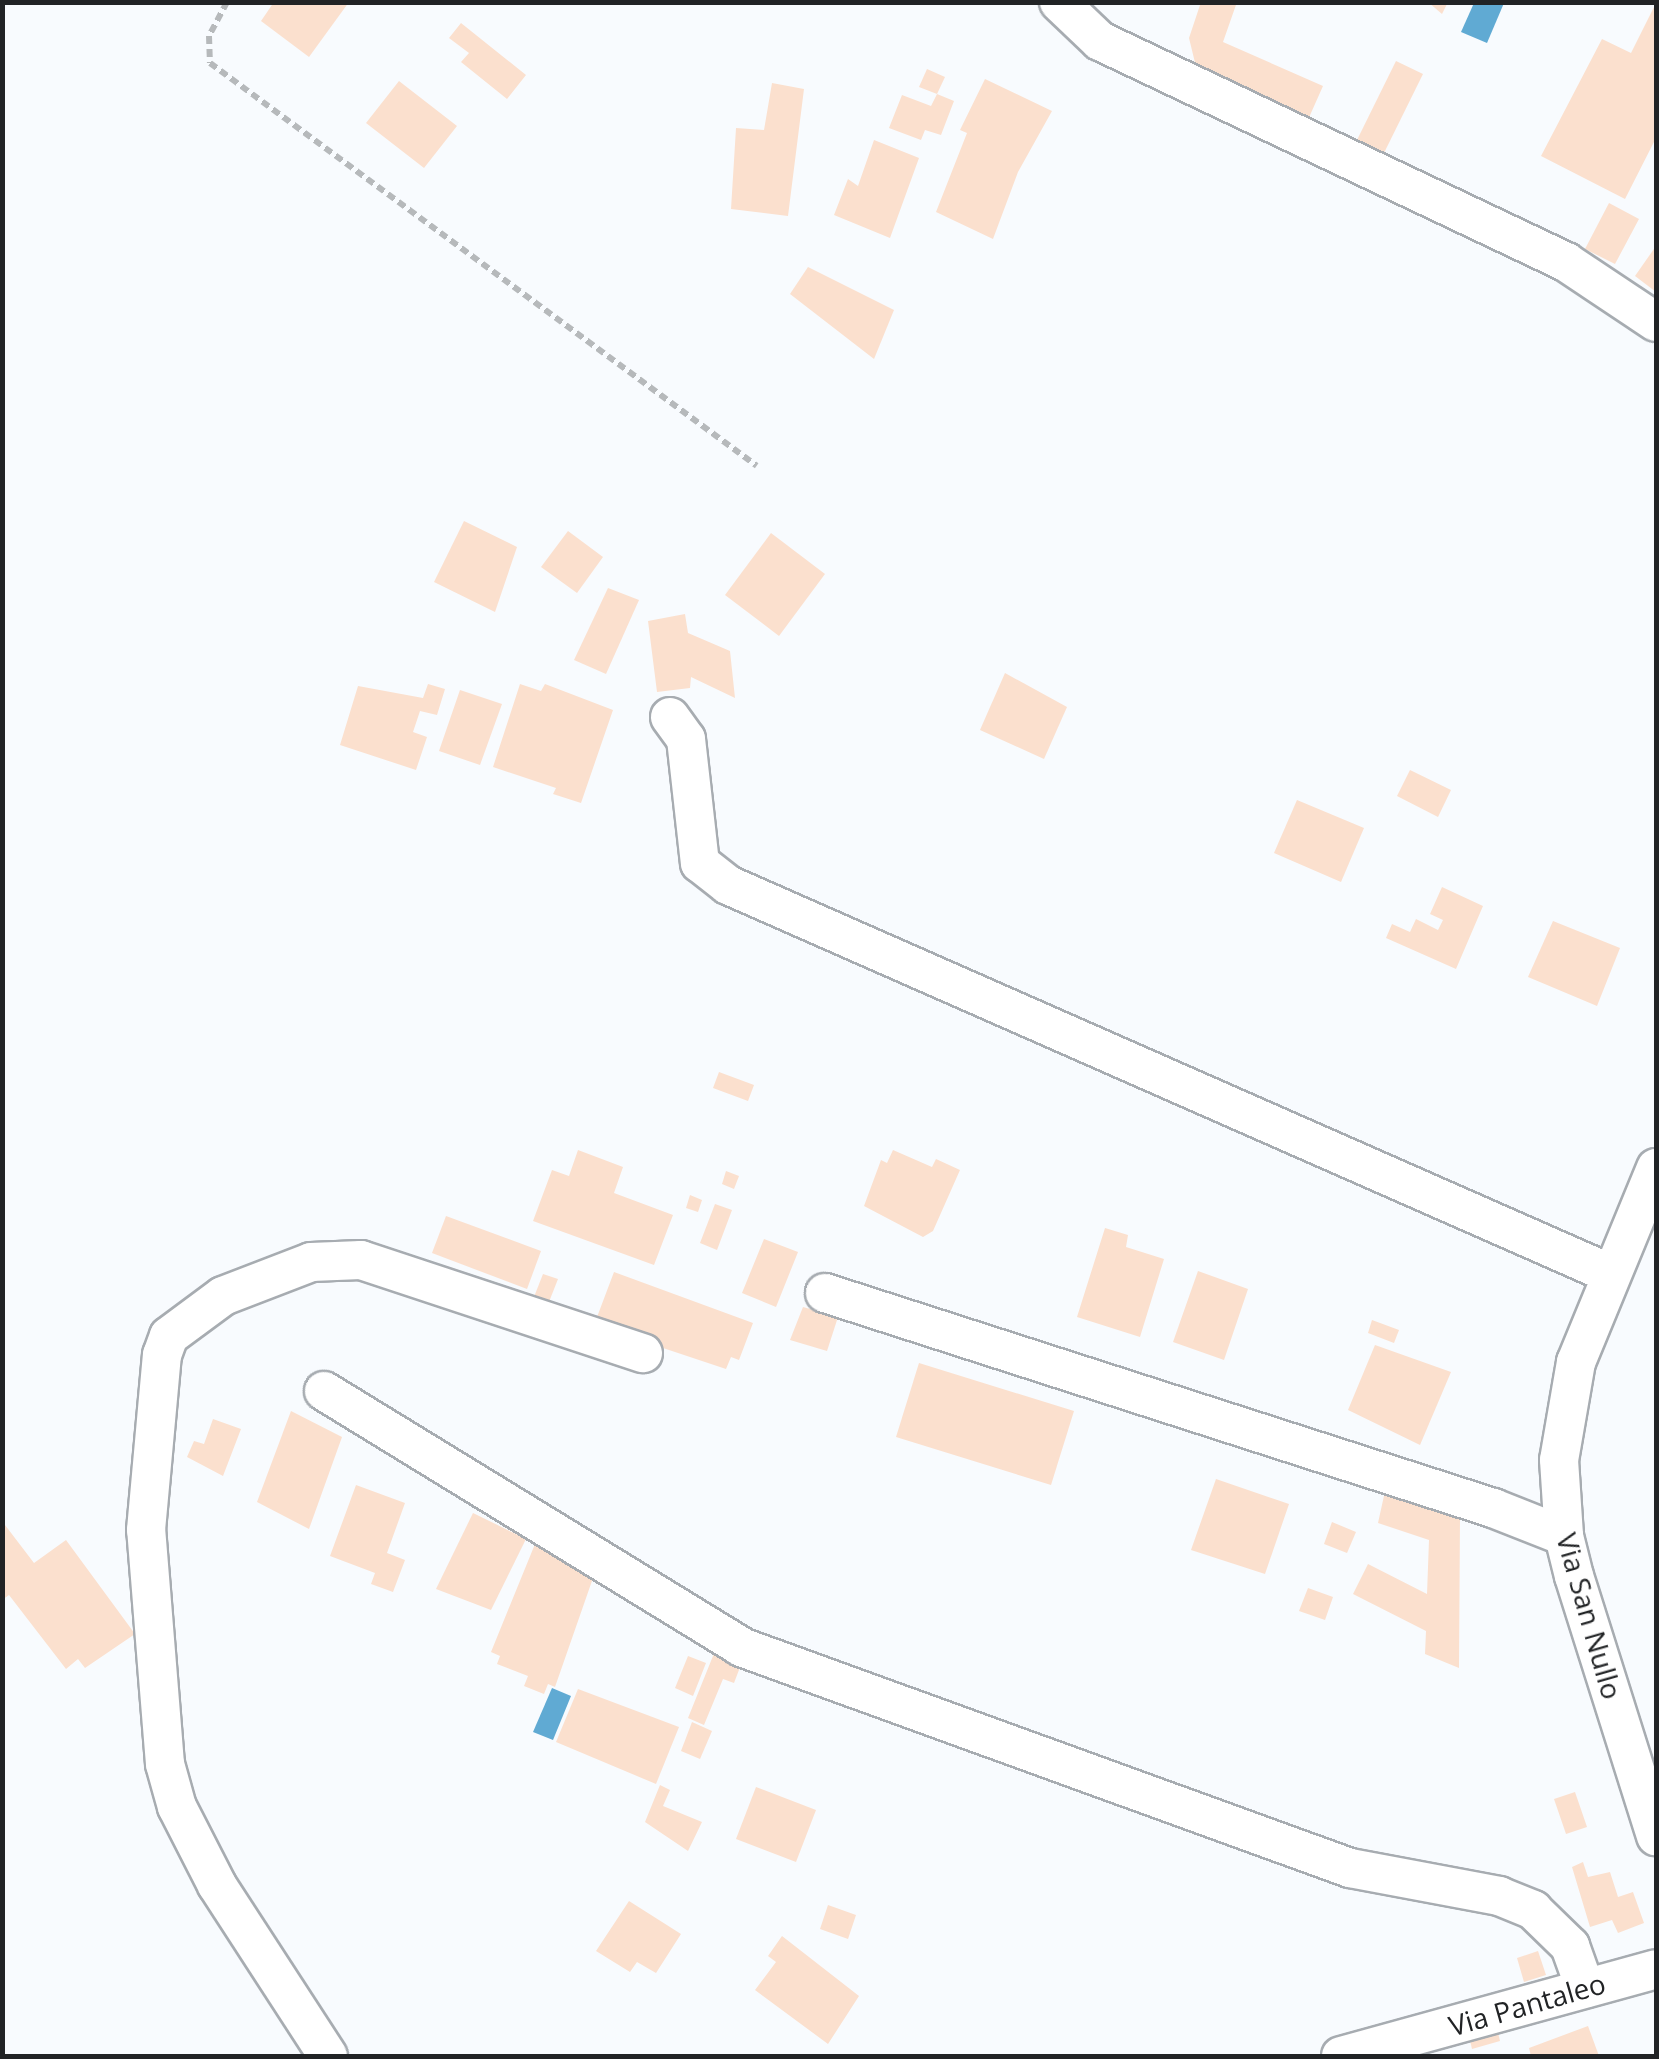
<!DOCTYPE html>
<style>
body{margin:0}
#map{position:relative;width:1659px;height:2059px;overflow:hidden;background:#f8fbfe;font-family:"Open Sans",sans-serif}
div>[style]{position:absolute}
.water>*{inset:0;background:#60aad3}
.building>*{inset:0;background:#fbe0ce}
.path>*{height:6px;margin-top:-3px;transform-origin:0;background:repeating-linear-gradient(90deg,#b6b9bb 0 8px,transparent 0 13px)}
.roads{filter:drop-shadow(2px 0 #a7acb1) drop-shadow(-2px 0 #a7acb1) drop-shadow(0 2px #a7acb1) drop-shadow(0 -2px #a7acb1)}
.minor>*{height:38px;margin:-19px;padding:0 19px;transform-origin:19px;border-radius:19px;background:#fff}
span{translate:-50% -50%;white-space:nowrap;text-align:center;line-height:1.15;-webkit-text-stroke:10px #fff;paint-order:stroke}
.street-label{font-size:28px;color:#212325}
.frame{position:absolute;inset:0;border:5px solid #212325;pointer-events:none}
</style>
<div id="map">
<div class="water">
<i style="clip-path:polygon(1474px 3px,1504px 3px,1487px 43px,1461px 32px)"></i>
<i style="clip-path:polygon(552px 1688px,571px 1696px,553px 1740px,533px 1732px)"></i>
</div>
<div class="building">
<i style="clip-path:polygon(274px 2px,349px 2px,309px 57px,261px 21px)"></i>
<i style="clip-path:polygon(1201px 2px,1237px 2px,1223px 42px,1323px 86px,1307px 122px,1198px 75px,1189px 38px)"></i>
<i style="clip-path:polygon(1428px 2px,1448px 2px,1442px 14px)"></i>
<i style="clip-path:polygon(1656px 3px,1656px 138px,1625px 199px,1541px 156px,1602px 39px,1631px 53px)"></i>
<i style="clip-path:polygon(461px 23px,526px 75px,507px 99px,461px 62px,469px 53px,449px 38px)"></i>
<i style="clip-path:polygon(1396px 61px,1423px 74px,1383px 155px,1356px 142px)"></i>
<i style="clip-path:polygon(927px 69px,945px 77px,937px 94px,919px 87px)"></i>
<i style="clip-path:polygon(985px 79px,1052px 111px,1018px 172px,993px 239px,936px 212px,967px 133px,960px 130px)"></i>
<i style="clip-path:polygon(399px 81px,457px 126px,424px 168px,366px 123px)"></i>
<i style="clip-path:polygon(772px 83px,804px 89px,788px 216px,731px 209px,736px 128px,764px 130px)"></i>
<i style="clip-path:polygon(937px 94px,954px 101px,941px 135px,925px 130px,921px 140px,889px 128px,902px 95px,931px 106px)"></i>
<i style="clip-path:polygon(874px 140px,919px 158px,890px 238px,834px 215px,848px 179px,858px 186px)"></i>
<i style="clip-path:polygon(1609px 203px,1639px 219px,1615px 264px,1585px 249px)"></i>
<i style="clip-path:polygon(1656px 246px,1656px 292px,1635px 276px)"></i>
<i style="clip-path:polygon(808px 267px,894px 310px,874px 359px,790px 294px)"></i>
<i style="clip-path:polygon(464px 521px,517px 547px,495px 612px,434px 582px)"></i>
<i style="clip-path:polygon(568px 531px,603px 557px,577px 593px,541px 567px)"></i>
<i style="clip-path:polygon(771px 533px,825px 574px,779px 636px,725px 595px)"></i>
<i style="clip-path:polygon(608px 588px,639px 600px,606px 674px,574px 660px)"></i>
<i style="clip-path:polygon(685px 614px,688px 633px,730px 651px,735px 698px,691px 677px,690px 688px,657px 692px,648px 621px)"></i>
<i style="clip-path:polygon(1005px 673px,1067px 707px,1044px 759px,980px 730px)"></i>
<i style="clip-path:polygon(428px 684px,445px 689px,437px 715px,420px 711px,413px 732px,427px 737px,416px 770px,340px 745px,358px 686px,423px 698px)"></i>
<i style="clip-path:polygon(520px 684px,541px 691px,545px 684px,613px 710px,581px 803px,553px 794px,556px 788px,493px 767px)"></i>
<i style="clip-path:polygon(460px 690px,502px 704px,480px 765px,439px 751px)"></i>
<i style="clip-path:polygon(1410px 770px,1451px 790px,1438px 817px,1397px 796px)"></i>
<i style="clip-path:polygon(1297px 800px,1364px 828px,1341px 882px,1274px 853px)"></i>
<i style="clip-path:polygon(1442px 887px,1483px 906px,1456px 969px,1386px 938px,1392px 924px,1410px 932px,1416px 919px,1438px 930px,1443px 920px,1430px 914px)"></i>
<i style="clip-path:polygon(1553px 921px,1620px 948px,1597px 1006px,1528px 977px)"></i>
<i style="clip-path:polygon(719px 1072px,754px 1085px,748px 1101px,713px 1088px)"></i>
<i style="clip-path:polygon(578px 1150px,623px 1167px,614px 1193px,673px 1215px,654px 1265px,533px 1221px,552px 1170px,569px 1176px)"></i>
<i style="clip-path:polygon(893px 1150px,932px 1167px,936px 1159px,960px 1170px,933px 1231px,923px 1237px,864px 1206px,881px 1160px,887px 1163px)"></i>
<i style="clip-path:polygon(726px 1171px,739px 1176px,734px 1189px,722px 1184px)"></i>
<i style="clip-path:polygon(690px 1195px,702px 1200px,698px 1212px,686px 1208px)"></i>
<i style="clip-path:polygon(715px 1204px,732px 1210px,717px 1250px,700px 1243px)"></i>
<i style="clip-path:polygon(446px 1216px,541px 1251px,527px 1289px,432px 1253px)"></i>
<i style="clip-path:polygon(1105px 1228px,1128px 1235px,1126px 1247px,1164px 1259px,1140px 1337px,1077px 1317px)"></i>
<i style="clip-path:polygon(764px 1239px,798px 1252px,776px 1307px,742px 1293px)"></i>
<i style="clip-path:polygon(1198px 1271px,1248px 1289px,1224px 1360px,1173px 1342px)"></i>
<i style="clip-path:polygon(614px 1272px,753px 1323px,739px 1360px,731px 1357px,726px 1369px,594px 1325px)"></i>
<i style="clip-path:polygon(543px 1274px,558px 1279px,547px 1307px,532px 1302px)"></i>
<i style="clip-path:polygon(803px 1307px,838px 1317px,827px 1351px,790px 1340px)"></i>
<i style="clip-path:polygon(1372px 1320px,1399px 1330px,1394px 1343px,1368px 1333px)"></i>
<i style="clip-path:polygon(1375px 1345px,1451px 1372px,1420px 1445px,1348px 1410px)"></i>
<i style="clip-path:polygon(919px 1363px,1074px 1411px,1051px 1485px,896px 1437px)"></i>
<i style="clip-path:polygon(291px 1411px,342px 1437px,309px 1529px,257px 1502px)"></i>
<i style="clip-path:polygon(213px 1419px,241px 1429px,223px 1476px,187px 1457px,194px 1441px,204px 1444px)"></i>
<i style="clip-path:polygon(1216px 1479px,1289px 1504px,1265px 1574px,1191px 1550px)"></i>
<i style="clip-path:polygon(1387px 1482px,1456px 1508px,1460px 1518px,1459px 1668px,1425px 1654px,1426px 1631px,1353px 1594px,1368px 1564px,1427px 1594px,1429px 1540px,1378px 1523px)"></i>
<i style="clip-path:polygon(356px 1485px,405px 1503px,387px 1553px,405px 1560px,393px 1592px,371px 1584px,375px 1573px,330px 1556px)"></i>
<i style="clip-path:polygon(473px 1513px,526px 1539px,491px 1610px,436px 1589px)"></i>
<i style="clip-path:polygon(1332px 1522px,1356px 1532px,1347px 1553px,1324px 1544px)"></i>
<i style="clip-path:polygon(5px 1525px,34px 1563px,66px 1540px,135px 1634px,85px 1668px,78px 1659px,66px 1669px,9px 1595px,2px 1600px)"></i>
<i style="clip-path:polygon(535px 1544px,593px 1578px,555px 1687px,548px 1684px,544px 1694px,524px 1686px,528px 1676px,497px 1664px,500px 1656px,491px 1652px)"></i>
<i style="clip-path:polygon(1308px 1588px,1333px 1597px,1325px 1620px,1299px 1611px)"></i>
<i style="clip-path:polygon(715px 1651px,742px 1662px,734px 1683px,723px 1679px,704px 1725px,688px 1718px)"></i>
<i style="clip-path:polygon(688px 1656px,706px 1663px,693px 1696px,675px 1688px)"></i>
<i style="clip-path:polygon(578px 1689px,679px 1727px,656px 1784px,556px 1742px)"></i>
<i style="clip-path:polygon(692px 1722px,712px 1731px,700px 1759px,681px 1751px)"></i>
<i style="clip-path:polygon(660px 1785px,670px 1790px,663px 1806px,702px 1822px,688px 1851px,645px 1822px)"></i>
<i style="clip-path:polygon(756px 1787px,816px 1810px,796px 1862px,736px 1839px)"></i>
<i style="clip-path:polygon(1575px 1792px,1587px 1827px,1566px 1834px,1554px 1799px)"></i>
<i style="clip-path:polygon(1583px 1862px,1588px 1877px,1610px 1872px,1618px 1897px,1633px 1892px,1644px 1923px,1618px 1933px,1612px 1920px,1590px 1927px,1572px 1867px)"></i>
<i style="clip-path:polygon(629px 1901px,681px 1934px,656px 1973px,637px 1962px,630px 1972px,596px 1951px)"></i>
<i style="clip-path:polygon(828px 1905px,856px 1915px,848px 1939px,820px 1929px)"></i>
<i style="clip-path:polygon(782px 1936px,859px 1996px,828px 2044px,755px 1990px,776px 1962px,768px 1956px)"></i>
<i style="clip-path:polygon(1538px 1951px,1546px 1975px,1524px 1982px,1517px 1958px)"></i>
<i style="clip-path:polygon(1496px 2024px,1500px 2041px,1472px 2049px,1468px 2032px)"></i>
<i style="clip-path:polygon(1588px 2026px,1599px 2056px,1531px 2056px,1529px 2048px)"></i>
</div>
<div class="path">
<i style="left:227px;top:2px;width:38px;rotate:118deg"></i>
<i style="left:209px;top:36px;width:27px;rotate:88deg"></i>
<i style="left:210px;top:63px;width:679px;rotate:36.38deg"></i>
</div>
<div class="roads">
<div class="minor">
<i style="left:1059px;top:2px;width:57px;rotate:43.6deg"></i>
<i style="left:1100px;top:41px;width:516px;rotate:25.37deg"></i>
<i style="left:1566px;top:262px;width:108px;rotate:33.7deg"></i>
<i style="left:670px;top:717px;width:27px;rotate:54deg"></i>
<i style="left:686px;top:739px;width:125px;rotate:83.6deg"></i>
<i style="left:700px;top:863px;width:36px;rotate:38deg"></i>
<i style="left:728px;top:885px;width:965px;rotate:23.78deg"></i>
<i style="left:1656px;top:1168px;width:210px;rotate:112.4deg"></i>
<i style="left:1576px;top:1362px;width:99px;rotate:99.8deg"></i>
<i style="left:1559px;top:1460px;width:76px;rotate:86.2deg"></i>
<i style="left:1564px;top:1536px;width:41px;rotate:76deg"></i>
<i style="left:1574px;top:1576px;width:273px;rotate:72.5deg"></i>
<i style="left:825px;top:1293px;width:702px;rotate:17.84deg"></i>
<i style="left:1493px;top:1508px;width:76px;rotate:21.5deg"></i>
<i style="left:324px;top:1391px;width:489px;rotate:31.5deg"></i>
<i style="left:741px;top:1647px;width:648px;rotate:19.95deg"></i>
<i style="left:1350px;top:1868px;width:152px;rotate:10.6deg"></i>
<i style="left:1499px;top:1896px;width:37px;rotate:22deg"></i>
<i style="left:1533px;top:1910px;width:52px;rotate:44.2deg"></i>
<i style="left:1570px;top:1946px;width:45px;rotate:70.3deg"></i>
<i style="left:328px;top:2056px;width:204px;rotate:-123deg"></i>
<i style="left:217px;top:1885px;width:88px;rotate:-117.1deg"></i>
<i style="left:177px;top:1807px;width:45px;rotate:-105.6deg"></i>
<i style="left:165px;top:1764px;width:235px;rotate:-94.6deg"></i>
<i style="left:146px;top:1530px;width:176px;rotate:-84.8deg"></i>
<i style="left:162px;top:1355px;width:20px;rotate:-70deg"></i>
<i style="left:169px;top:1336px;width:67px;rotate:-36.5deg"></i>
<i style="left:223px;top:1296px;width:94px;rotate:-21.1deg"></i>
<i style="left:311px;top:1262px;width:50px;rotate:-2.3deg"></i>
<i style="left:361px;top:1260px;width:297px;rotate:18.3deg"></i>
<i style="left:1341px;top:2056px;width:327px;rotate:-15.4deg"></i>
</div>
</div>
<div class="street-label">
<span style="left:1590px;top:1616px;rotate:74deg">Via San Nullo</span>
<span style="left:1527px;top:2004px;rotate:-16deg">Via Pantaleo</span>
</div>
<div class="frame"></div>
</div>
